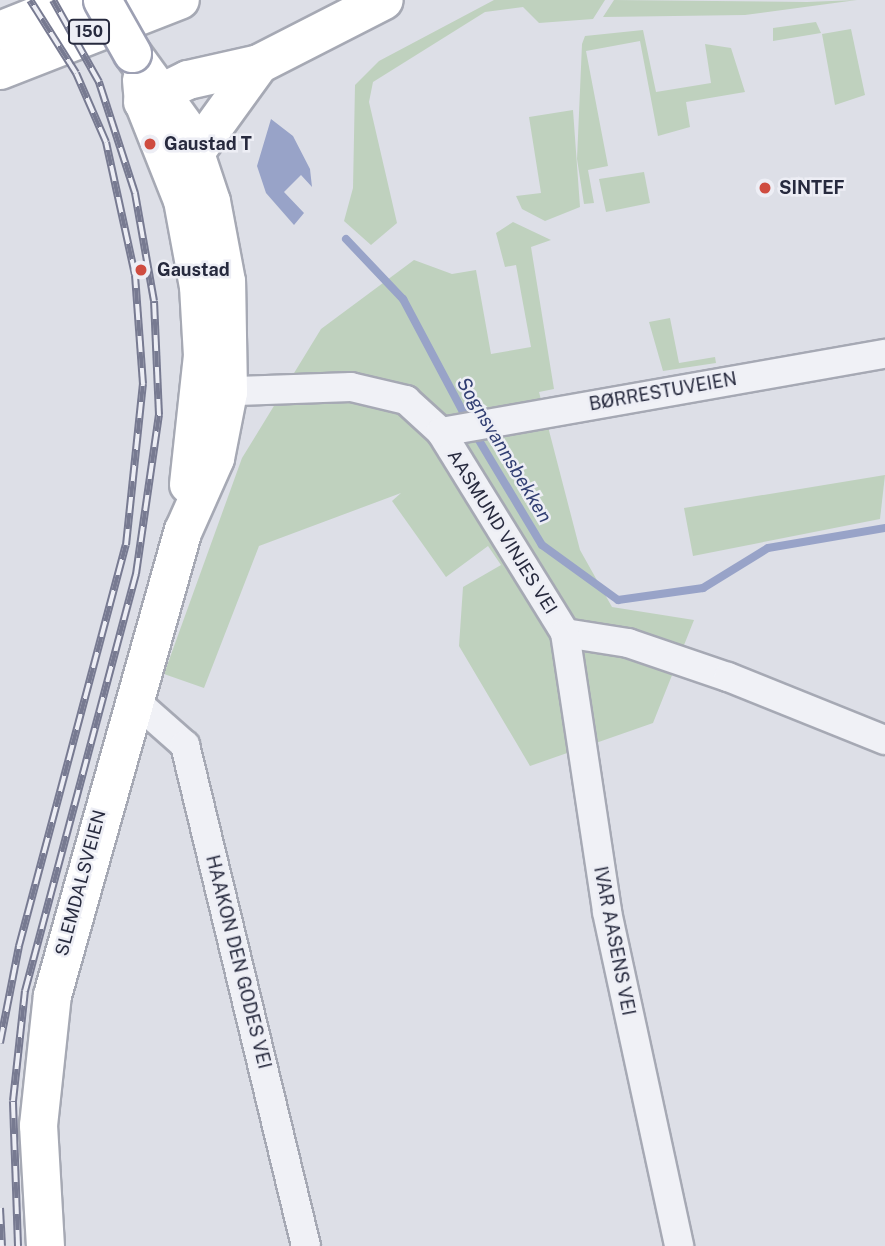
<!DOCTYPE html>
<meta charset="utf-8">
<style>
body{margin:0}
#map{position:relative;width:885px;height:1246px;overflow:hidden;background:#dddfe7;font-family:"Public Sans",sans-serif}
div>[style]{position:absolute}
.green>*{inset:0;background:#bfd1be}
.water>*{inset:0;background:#98a3c8}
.stream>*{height:8px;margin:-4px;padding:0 4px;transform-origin:4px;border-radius:4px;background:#98a3c8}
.roads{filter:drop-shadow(2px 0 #a6a9b4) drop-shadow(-2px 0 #a6a9b4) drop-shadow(0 2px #a6a9b4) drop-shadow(0 -2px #a6a9b4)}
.minor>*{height:28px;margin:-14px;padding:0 14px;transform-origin:14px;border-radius:14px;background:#f0f1f6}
.major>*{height:37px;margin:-18.5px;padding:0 18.5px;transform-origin:18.5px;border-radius:18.5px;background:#fff}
.highway>*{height:38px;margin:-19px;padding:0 19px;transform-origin:19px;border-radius:19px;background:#fff}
.rail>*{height:8px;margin-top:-4px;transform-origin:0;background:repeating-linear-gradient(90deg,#edeef5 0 16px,#777a91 0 32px);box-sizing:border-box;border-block:2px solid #777a91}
.bridges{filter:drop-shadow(2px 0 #9da0b3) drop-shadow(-2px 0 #9da0b3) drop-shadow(0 2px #9da0b3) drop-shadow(0 -2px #9da0b3)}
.major-bridge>*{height:37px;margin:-18.5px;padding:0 18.5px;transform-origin:18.5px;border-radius:18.5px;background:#fff}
.dots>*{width:19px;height:19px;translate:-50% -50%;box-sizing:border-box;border:4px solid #edeef5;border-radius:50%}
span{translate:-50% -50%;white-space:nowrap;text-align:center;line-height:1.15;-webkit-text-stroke:5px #edeef5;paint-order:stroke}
.shield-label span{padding:2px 5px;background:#edeef5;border:2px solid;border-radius:5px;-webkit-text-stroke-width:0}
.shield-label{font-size:16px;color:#272a3e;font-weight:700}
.poi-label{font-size:18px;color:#272a3e;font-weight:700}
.left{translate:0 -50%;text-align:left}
.street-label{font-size:18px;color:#272a3e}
.water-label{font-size:19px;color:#313e72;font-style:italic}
</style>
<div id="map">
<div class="green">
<i style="clip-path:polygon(494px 0,605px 0,593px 19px,539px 23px,523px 7px,485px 12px,373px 82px,369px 102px,397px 223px,371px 245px,344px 221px,353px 188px,355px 85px,379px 61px)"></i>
<i style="clip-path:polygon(614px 0,807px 2px,857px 0,745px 15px,603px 17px)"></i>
<i style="clip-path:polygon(816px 22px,821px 33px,773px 41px,773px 28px)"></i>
<i style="clip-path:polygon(851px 29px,865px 95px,835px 105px,822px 34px)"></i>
<i style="clip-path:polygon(643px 30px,656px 92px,711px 83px,705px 44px,731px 48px,745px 92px,686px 102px,690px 127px,658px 136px,640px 41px,586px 51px,608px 166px,588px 170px,594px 203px,584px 204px,577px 159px,582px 44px,585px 36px)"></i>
<i style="clip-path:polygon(573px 110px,580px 207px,545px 221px,522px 209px,516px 196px,541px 193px,529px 117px)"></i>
<i style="clip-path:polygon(644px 172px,650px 203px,606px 212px,599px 179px)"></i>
<i style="clip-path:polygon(513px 222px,551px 240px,531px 247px,554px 389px,539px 392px,580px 550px,612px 607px,694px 620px,653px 723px,530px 766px,459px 646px,463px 587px,501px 565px,488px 546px,446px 577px,392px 501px,401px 493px,259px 546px,204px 688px,164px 674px,242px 458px,321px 329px,414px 260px,452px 274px,476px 270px,491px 354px,531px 347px,516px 265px,505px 267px,496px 233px)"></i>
<i style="clip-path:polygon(670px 318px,679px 363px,715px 357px,716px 363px,663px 371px,649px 322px)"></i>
<i style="clip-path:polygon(885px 475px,880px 519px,693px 556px,684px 508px)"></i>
</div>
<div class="water">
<i style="clip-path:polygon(271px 119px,293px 136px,310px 169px,312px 187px,301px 175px,284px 192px,304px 213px,294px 225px,266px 193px,257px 166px)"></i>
</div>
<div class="stream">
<i style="left:346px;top:239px;width:83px;rotate:46.5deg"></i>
<i style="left:403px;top:299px;width:138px;rotate:62deg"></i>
<i style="left:474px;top:432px;width:132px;rotate:59deg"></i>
<i style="left:542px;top:545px;width:94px;rotate:35.9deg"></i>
<i style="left:618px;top:600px;width:86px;rotate:-8deg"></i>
<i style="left:703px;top:588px;width:76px;rotate:-31.6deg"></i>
<i style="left:768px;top:548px;width:119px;rotate:-9.7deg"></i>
</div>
<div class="roads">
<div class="minor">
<i style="left:209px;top:392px;width:142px;rotate:-2deg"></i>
<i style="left:351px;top:387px;width:57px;rotate:13.3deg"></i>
<i style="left:406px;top:400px;width:47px;rotate:42.4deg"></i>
<i style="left:441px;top:432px;width:236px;rotate:58.3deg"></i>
<i style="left:565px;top:633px;width:64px;rotate:9deg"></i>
<i style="left:628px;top:643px;width:106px;rotate:18.8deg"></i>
<i style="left:728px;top:677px;width:169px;rotate:21.9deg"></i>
<i style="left:441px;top:432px;width:451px;rotate:-10deg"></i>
<i style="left:565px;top:633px;width:282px;rotate:81.4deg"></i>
<i style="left:607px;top:912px;width:342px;rotate:77.8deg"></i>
<i style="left:134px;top:700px;width:68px;rotate:41.4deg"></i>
<i style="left:185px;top:745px;width:515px;rotate:76.42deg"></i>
</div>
<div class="major">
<i style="left:141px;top:80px;width:22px;rotate:85deg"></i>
<i style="left:143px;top:102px;width:105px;rotate:68.3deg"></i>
<i style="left:182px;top:200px;width:87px;rotate:79.5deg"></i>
<i style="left:198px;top:286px;width:69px;rotate:86.7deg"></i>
<i style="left:202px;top:355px;width:130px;rotate:96.2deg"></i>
<i style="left:45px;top:1246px;width:121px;rotate:-93.3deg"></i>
<i style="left:38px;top:1125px;width:131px;rotate:-83.9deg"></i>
<i style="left:52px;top:995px;width:483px;rotate:-74.3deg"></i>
<i style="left:183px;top:530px;width:79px;rotate:-66deg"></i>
<i style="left:215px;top:458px;width:67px;rotate:-78.9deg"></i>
<i style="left:228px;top:392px;width:111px;rotate:-91deg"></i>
<i style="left:226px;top:281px;width:81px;rotate:-100.6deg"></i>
<i style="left:211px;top:201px;width:76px;rotate:-108.4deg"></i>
<i style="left:187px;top:129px;width:94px;rotate:-125.9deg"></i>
</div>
<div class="highway">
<i style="left:0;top:31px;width:83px;rotate:-21.9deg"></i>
<i style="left:0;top:70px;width:193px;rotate:-21.3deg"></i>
<i style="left:143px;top:102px;width:50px;rotate:-26.1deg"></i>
<i style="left:188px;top:80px;width:73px;rotate:-12.7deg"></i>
<i style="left:259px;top:64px;width:140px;rotate:-27.1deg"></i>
<i style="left:197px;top:150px;width:106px;rotate:-54.2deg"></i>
</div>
</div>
<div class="rail">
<i style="left:0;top:1043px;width:99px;rotate:-78.9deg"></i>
<i style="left:19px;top:946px;width:415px;rotate:-75.1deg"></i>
<i style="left:126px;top:545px;width:162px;rotate:-84deg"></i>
<i style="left:143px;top:384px;width:109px;rotate:-94.2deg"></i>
<i style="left:135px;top:275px;width:136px;rotate:-102.3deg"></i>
<i style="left:106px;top:142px;width:75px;rotate:-113.5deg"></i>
<i style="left:76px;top:73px;width:86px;rotate:-122.2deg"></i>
<i style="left:0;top:1208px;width:38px;rotate:87deg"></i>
<i style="left:18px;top:1246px;width:145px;rotate:-92deg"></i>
<i style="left:13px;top:1101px;width:111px;rotate:-83.8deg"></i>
<i style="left:25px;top:991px;width:432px;rotate:-75.1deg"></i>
<i style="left:136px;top:574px;width:161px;rotate:-81.8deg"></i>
<i style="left:159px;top:415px;width:114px;rotate:-92.5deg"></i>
<i style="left:154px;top:301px;width:110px;rotate:-100deg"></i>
<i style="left:135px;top:193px;width:117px;rotate:-108deg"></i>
<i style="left:99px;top:82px;width:94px;rotate:-119.3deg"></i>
</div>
<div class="bridges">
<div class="major-bridge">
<i style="left:102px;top:0;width:61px;rotate:60.5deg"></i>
</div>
</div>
<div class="dots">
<i style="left:150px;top:144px;background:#cf4c40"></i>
<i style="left:765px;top:188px;background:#cf4c40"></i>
<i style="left:141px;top:270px;background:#cf4c40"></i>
</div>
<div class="shield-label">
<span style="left:89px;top:32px">150</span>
</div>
<div class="poi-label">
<span class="left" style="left:164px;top:144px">Gaustad T</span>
<span class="left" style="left:779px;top:188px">SINTEF</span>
<span class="left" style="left:157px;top:270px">Gaustad</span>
</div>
<div class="street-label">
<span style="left:663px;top:392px;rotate:-10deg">BØRRESTUVEIEN</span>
<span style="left:502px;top:532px;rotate:58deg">AASMUND VINJES VEI</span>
<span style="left:81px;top:883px;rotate:-75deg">SLEMDALSVEIEN</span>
<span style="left:614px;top:941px;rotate:79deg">IVAR AASENS VEI</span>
<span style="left:238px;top:962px;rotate:76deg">HAAKON DEN GODES VEI</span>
</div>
<div class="water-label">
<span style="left:504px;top:450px;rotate:59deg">Sognsvannsbekken</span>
</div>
</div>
